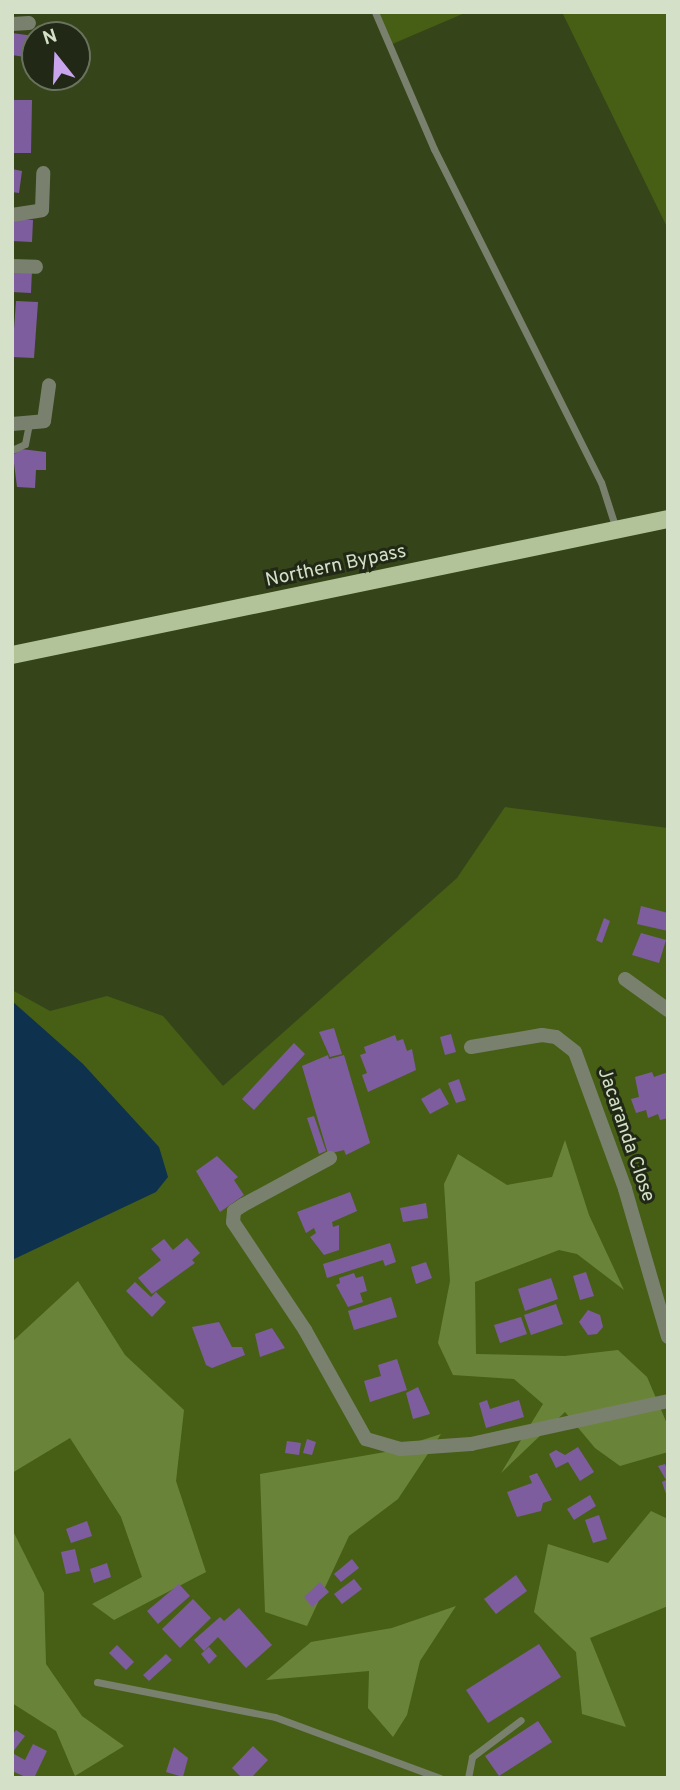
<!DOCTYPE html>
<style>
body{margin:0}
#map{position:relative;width:680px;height:1790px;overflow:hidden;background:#354519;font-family:Overpass,sans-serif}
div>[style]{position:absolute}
.green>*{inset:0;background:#475f15}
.forest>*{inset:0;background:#698439}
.water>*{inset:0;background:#0e314d}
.building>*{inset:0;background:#7e5d9f}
.lane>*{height:7px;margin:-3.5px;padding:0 3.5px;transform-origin:3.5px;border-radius:3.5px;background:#79816e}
.street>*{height:14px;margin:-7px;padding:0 7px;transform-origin:7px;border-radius:7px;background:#79816e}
.primary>*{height:18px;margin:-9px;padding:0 9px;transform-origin:9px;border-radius:9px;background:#b2c39a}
span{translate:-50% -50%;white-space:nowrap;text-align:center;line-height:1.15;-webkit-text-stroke:6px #212816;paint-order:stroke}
.street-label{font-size:19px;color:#d5e0c8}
.frame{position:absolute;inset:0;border:14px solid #d5e0c8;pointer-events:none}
.north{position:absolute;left:21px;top:21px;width:70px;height:70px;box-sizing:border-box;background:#212816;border:2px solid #69725d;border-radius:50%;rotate:342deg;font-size:19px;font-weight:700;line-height:28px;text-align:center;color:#d5e0c8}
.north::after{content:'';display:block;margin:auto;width:24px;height:32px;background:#c9a5ee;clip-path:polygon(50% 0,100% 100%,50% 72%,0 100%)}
</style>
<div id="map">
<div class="green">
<i style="clip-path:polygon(373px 12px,467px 12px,390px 45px)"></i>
<i style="clip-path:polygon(562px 12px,668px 12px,668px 229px)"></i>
<i style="clip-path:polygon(505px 807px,668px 828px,668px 1778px,12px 1778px,12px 990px,50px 1011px,107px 996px,163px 1016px,223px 1086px,457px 878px)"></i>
</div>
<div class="forest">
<i style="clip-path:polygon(565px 1140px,589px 1215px,624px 1290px,577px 1254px,559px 1250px,475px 1282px,476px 1354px,565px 1356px,618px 1350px,647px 1377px,668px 1426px,668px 1452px,620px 1466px,595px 1448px,565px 1412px,501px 1473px,543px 1404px,514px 1379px,453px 1375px,438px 1343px,450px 1281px,444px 1184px,458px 1154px,507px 1185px,552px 1177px)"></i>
<i style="clip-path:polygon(78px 1281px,125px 1355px,184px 1410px,176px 1481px,206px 1572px,114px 1620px,92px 1604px,142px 1577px,121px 1517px,70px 1438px,12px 1473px,12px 1342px)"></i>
<i style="clip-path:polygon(441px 1434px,398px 1499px,349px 1536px,307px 1626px,265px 1612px,260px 1474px,385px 1452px)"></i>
<i style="clip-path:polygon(651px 1511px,668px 1519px,668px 1606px,590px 1638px,626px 1727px,582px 1714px,576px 1652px,534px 1612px,548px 1544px,608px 1563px)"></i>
<i style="clip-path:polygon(12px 1529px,44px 1593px,46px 1664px,82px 1716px,124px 1746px,75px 1776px,56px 1731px,12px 1703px)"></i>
<i style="clip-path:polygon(456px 1606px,420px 1661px,407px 1715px,393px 1737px,368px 1708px,369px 1671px,266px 1680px,311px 1642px,392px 1628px)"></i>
</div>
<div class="water">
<i style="clip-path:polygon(12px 1001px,83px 1064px,159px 1147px,168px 1177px,156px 1192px,12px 1260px)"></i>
</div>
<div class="building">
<i style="clip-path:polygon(12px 33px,34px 36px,31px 58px,12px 55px)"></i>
<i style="clip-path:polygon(12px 100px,32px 100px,31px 153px,12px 153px)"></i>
<i style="clip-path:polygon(12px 169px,22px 171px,19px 193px,12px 192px)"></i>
<i style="clip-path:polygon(12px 219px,33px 220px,32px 242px,12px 241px)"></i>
<i style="clip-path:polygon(12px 270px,32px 270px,31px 293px,12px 292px)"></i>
<i style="clip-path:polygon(16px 301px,38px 302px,34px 358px,12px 357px)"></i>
<i style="clip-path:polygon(21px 449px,46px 452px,46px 470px,36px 470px,35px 488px,17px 487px,13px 455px)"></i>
<i style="clip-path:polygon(641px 906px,668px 913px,668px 931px,637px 924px)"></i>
<i style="clip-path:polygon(604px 918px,610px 921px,602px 943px,596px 940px)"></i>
<i style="clip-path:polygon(641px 933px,666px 940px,659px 963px,632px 955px)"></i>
<i style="clip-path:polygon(334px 1028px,342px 1054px,330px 1057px,319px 1032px)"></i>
<i style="clip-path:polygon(451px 1034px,456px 1052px,445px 1055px,440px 1037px)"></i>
<i style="clip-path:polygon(395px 1035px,397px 1041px,403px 1039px,407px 1051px,412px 1049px,416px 1070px,368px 1092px,362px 1075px,367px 1073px,360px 1055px,366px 1053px,364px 1047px)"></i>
<i style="clip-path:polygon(294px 1043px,305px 1054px,254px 1110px,242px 1099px)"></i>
<i style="clip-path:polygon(328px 1055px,329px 1059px,344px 1055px,370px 1143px,346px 1155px,344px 1150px,328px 1154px,302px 1066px)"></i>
<i style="clip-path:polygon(652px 1072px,654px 1077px,668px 1072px,668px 1118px,660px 1120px,658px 1114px,648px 1118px,646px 1110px,636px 1113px,631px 1099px,639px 1097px,635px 1077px)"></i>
<i style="clip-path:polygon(459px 1079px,466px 1100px,456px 1103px,448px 1083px)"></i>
<i style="clip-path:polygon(440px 1088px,449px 1104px,430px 1114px,421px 1099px)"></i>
<i style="clip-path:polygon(314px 1116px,326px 1151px,319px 1154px,307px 1118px)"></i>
<i style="clip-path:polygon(217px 1156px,238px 1177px,234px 1180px,244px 1195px,220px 1212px,196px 1171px)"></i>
<i style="clip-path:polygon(350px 1192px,357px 1211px,332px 1222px,333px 1227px,339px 1225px,339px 1250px,324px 1255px,310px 1237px,316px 1233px,314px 1228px,306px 1233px,297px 1212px)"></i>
<i style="clip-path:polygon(426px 1203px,428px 1218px,403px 1222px,400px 1208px)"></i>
<i style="clip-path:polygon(187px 1238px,200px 1253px,192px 1260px,195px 1263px,152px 1294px,138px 1278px,161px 1260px,151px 1249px,164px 1239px,173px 1250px)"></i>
<i style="clip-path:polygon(390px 1243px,396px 1262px,385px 1266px,383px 1260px,327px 1278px,323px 1264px)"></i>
<i style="clip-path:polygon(426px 1262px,432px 1278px,416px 1284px,411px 1267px)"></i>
<i style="clip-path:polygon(586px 1272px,594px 1296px,580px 1300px,573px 1276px)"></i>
<i style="clip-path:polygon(354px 1273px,356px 1278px,363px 1276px,367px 1291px,360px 1293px,363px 1302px,348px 1307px,336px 1285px,340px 1283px,339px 1278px)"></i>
<i style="clip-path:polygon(551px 1278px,558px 1299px,525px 1311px,518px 1289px)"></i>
<i style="clip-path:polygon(135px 1282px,151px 1297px,156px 1292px,166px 1302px,152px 1317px,126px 1291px)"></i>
<i style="clip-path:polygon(391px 1297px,397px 1317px,354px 1330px,348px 1311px)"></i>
<i style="clip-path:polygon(556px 1304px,563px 1324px,531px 1335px,524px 1315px)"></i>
<i style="clip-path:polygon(588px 1310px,600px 1315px,603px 1327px,597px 1334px,588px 1335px,579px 1322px)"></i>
<i style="clip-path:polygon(521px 1317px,527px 1334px,500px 1343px,494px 1325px)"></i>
<i style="clip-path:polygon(219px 1322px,232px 1347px,242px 1347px,245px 1355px,212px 1368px,206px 1365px,192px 1327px)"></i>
<i style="clip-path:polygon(272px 1328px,285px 1348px,260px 1357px,255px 1334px)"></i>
<i style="clip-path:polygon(397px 1359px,407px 1390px,370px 1402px,364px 1381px,381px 1376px,378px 1365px)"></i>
<i style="clip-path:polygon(418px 1387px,430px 1414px,413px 1419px,406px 1393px)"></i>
<i style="clip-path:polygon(487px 1400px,490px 1409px,519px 1400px,524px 1417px,486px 1428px,479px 1403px)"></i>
<i style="clip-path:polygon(307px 1439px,316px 1442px,312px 1455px,303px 1453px)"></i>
<i style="clip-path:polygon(287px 1441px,301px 1443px,299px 1455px,285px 1453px)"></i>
<i style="clip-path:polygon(578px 1447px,594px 1472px,580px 1481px,568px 1462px,556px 1468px,549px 1454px,556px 1450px,565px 1455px)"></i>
<i style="clip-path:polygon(665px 1464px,668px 1471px,667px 1497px,662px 1482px,666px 1480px,658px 1466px)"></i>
<i style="clip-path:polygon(537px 1473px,552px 1500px,543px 1503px,541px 1511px,517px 1517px,507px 1492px,532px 1483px,529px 1476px)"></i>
<i style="clip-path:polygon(590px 1495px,596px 1506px,574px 1520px,567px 1509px)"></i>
<i style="clip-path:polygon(599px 1515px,607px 1539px,593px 1543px,585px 1520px)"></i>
<i style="clip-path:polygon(87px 1521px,92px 1536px,71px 1543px,66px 1529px)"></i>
<i style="clip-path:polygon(75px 1549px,80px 1571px,66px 1574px,61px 1552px)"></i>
<i style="clip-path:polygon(352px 1559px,359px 1568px,341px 1582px,334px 1574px)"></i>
<i style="clip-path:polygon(107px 1563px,111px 1577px,94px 1583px,90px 1569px)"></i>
<i style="clip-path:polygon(516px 1575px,527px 1591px,496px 1614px,484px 1599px)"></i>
<i style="clip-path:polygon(354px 1579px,362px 1589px,342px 1604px,334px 1594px)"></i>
<i style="clip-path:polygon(320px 1582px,329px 1592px,312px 1607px,304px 1597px)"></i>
<i style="clip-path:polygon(179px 1584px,190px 1596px,158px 1624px,147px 1611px)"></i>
<i style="clip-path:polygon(193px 1599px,211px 1618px,180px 1648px,162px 1629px)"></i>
<i style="clip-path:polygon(239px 1608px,272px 1645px,246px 1668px,218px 1637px,204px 1651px,194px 1640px,220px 1617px,224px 1621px)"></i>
<i style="clip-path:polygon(539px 1644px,561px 1677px,488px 1723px,466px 1690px)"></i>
<i style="clip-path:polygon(117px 1645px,134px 1662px,126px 1670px,109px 1653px)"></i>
<i style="clip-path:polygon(209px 1647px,217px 1656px,209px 1664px,201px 1654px)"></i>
<i style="clip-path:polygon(166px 1654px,172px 1660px,149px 1681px,143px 1675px)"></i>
<i style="clip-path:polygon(538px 1721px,552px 1742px,499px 1776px,485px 1756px)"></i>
<i style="clip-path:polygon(16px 1730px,25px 1736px,12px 1753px,12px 1735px)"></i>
<i style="clip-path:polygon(33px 1744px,47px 1751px,34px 1778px,28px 1778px,12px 1771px,12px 1758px,14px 1754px,25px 1760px)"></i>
<i style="clip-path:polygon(253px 1746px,268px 1760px,251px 1778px,242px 1778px,232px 1768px)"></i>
<i style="clip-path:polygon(174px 1747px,188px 1758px,183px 1777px,166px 1772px)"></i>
</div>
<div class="lane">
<i style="left:375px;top:12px;width:149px;rotate:66.7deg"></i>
<i style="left:434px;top:149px;width:373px;rotate:63.4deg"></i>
<i style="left:601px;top:482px;width:49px;rotate:72.3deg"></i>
<i style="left:12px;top:450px;width:14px;rotate:-25deg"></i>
<i style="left:25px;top:444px;width:20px;rotate:-79deg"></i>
<i style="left:97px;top:1682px;width:181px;rotate:11.1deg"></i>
<i style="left:275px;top:1717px;width:176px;rotate:20.3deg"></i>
<i style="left:468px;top:1778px;width:21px;rotate:-79deg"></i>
<i style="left:472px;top:1757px;width:61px;rotate:-37.1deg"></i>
</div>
<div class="street">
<i style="left:12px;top:24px;width:17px;rotate:-3deg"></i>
<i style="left:12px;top:215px;width:30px;rotate:-9deg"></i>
<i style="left:42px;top:210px;width:37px;rotate:-88deg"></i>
<i style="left:12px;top:266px;width:24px;rotate:2deg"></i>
<i style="left:12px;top:424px;width:32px;rotate:-5deg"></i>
<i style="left:44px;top:421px;width:36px;rotate:-82deg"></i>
<i style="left:625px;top:979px;width:53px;rotate:35.8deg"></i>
<i style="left:471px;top:1047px;width:72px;rotate:-9.6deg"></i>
<i style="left:542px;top:1035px;width:14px;rotate:8deg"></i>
<i style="left:556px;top:1037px;width:24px;rotate:38deg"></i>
<i style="left:575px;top:1052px;width:146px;rotate:69.9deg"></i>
<i style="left:625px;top:1189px;width:154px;rotate:73.8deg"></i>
<i style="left:330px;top:1158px;width:99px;rotate:151.6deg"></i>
<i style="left:243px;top:1205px;width:11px;rotate:146deg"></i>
<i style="left:234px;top:1211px;width:11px;rotate:95deg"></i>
<i style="left:233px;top:1222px;width:130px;rotate:56.3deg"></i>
<i style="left:305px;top:1330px;width:125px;rotate:60.8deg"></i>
<i style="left:366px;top:1439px;width:35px;rotate:16deg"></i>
<i style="left:400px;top:1449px;width:71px;rotate:-4deg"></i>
<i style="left:471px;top:1444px;width:202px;rotate:-12.3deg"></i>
</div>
<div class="primary">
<i style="left:12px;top:655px;width:670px;rotate:-11.71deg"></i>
</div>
<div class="street-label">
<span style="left:336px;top:567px;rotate:-12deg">Northern Bypass</span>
<span style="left:625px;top:1135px;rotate:71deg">Jacaranda Close</span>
</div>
<div class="frame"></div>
<div class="north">N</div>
</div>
